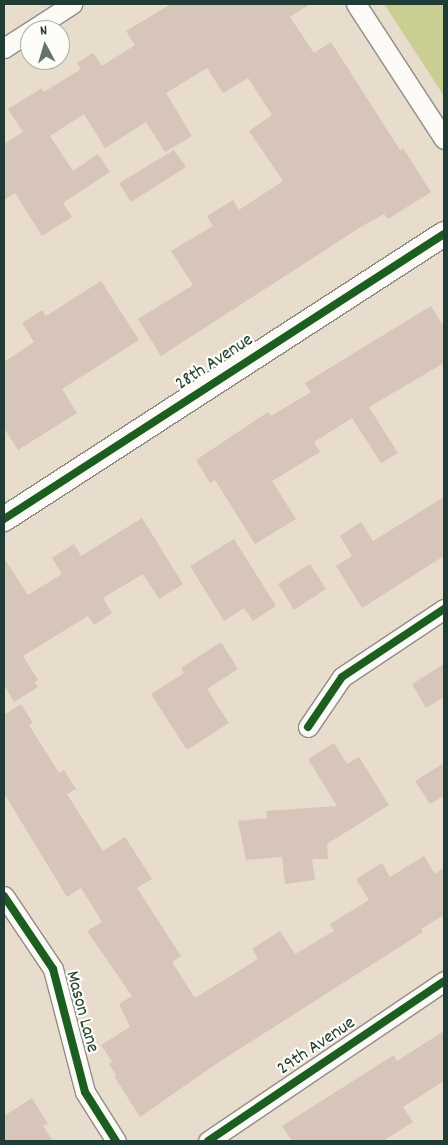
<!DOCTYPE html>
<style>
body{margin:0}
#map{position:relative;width:448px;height:1145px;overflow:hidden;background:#e8dccc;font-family:Dekko,sans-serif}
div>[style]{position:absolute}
.green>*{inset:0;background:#cbce93}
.building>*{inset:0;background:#d7c5ba}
.roads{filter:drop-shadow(1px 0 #8f8e84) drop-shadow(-1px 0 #8f8e84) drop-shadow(0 1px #8f8e84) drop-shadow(0 -1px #8f8e84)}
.minor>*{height:19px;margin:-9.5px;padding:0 9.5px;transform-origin:9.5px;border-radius:9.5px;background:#fcfaf7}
.tertiary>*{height:24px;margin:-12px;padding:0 12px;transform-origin:12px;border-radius:12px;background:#fcfaf7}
.cycleway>*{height:8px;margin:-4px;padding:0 4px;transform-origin:4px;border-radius:4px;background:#1b5e20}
span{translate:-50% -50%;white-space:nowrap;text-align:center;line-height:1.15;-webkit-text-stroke:4.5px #fdfcf7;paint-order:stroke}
.street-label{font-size:19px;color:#1f3d34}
.frame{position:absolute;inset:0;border:5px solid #1f3d34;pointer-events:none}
.north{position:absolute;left:20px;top:20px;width:50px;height:50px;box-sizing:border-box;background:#fdfcf7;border:1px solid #a4b0a9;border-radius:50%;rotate:354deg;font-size:14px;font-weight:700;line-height:20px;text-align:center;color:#1f3d34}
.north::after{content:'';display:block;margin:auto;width:18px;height:22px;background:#657569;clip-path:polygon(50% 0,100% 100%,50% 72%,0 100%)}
</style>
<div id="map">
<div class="green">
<i style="clip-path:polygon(384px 4px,444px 4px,444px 96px)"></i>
</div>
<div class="building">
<i style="clip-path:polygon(171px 4px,310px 4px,290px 17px,314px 53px,331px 42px,400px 150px,403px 148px,431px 192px,388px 219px,384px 214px,364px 225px,161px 356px,138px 319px,193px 285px,171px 251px,213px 226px,207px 216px,233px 200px,239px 210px,283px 181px,249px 131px,272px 115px,248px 78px,223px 93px,207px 68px,166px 93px,192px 136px,165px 152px,146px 122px,105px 148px,84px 114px,50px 136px,73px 171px,98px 154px,110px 172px,63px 203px,72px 217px,42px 236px,15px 193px,4px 200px,4px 144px,23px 132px,8px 109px,42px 88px,44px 92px,81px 69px,77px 63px,93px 53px,102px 66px,135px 45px,126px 31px)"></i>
<i style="clip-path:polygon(174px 150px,186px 167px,131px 202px,119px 183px)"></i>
<i style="clip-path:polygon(101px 281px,139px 340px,62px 389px,77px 413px,18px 450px,4px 428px,4px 362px,34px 342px,22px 323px,42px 310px,46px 316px)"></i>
<i style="clip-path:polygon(431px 306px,444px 327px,444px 363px,369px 407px,398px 453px,381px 463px,352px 418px,314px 442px,320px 452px,272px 481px,296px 519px,255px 544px,215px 480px,210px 483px,196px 460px,268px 412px,271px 416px,311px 392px,305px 383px)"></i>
<i style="clip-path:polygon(444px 497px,444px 556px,362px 608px,336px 566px,352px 556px,340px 536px,361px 522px,373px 541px)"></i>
<i style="clip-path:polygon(142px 518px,183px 584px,159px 599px,143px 574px,103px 598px,112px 613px,94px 625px,88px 616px,23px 656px,38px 680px,35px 682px,38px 687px,14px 702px,4px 685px,4px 558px,28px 595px,62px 574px,52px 558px,74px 544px,81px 556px)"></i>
<i style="clip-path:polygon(234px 539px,276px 606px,253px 621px,244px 608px,224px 621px,190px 566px)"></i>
<i style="clip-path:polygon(310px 564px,326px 589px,294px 610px,278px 584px)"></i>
<i style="clip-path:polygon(221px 642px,238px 669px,207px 689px,229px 723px,187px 750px,151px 694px,184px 673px,181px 668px)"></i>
<i style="clip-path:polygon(444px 664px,444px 697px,426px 708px,412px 684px)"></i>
<i style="clip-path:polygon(21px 704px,33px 723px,29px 725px,59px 773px,64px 770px,76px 789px,67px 794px,103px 851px,125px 837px,152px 879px,137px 888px,181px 956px,172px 962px,195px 998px,258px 959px,252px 949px,280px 931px,295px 954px,334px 931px,330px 924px,369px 900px,356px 879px,382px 863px,390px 877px,424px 856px,435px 874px,444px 868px,444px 915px,421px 929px,423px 932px,216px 1064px,140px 1117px,114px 1076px,116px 1075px,109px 1064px,112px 1062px,101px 1045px,130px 1027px,119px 1004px,132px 996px,87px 931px,102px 922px,81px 888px,67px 897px,4px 793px,4px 715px)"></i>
<i style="clip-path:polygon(334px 743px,347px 764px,359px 757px,389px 805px,327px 844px,328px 859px,312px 859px,315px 880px,285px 884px,282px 857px,246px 860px,238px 821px,267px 818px,266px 811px,337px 806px,308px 759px)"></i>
<i style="clip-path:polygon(444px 763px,444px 796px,430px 804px,415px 781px)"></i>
<i style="clip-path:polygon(444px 1031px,444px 1081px,403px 1107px,413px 1122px,383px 1141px,292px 1141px,282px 1126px,394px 1055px,397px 1061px)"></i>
<i style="clip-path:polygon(32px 1098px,48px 1124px,43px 1126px,53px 1141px,4px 1141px,4px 1116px)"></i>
</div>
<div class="roads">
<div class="minor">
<i style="left:356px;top:4px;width:161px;rotate:56.9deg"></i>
<i style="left:32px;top:30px;width:48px;rotate:-33deg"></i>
<i style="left:4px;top:48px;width:31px;rotate:-33deg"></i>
<i style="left:308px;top:727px;width:60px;rotate:-55.8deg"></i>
<i style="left:342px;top:677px;width:123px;rotate:-33.7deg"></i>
<i style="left:4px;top:896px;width:88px;rotate:56.1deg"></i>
<i style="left:53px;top:969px;width:127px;rotate:75.4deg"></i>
<i style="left:85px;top:1092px;width:58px;rotate:57.7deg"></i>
<i style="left:208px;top:1141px;width:285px;rotate:-34.1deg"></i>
</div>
<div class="tertiary">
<i style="left:4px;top:519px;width:524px;rotate:-32.93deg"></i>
</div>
</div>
<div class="cycleway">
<i style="left:4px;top:519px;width:524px;rotate:-32.93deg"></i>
<i style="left:308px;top:727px;width:60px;rotate:-55.8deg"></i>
<i style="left:342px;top:677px;width:123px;rotate:-33.7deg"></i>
<i style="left:4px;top:896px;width:88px;rotate:56.1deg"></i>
<i style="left:53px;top:969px;width:127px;rotate:75.4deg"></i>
<i style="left:85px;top:1092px;width:58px;rotate:57.7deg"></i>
<i style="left:208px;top:1141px;width:285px;rotate:-34.1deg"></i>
</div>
<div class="street-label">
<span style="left:215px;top:363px;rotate:-33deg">28th Avenue</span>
<span style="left:81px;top:1012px;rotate:75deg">Mason Lane</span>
<span style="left:317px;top:1047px;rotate:-34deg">29th Avenue</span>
</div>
<div class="frame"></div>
<div class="north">N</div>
</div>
